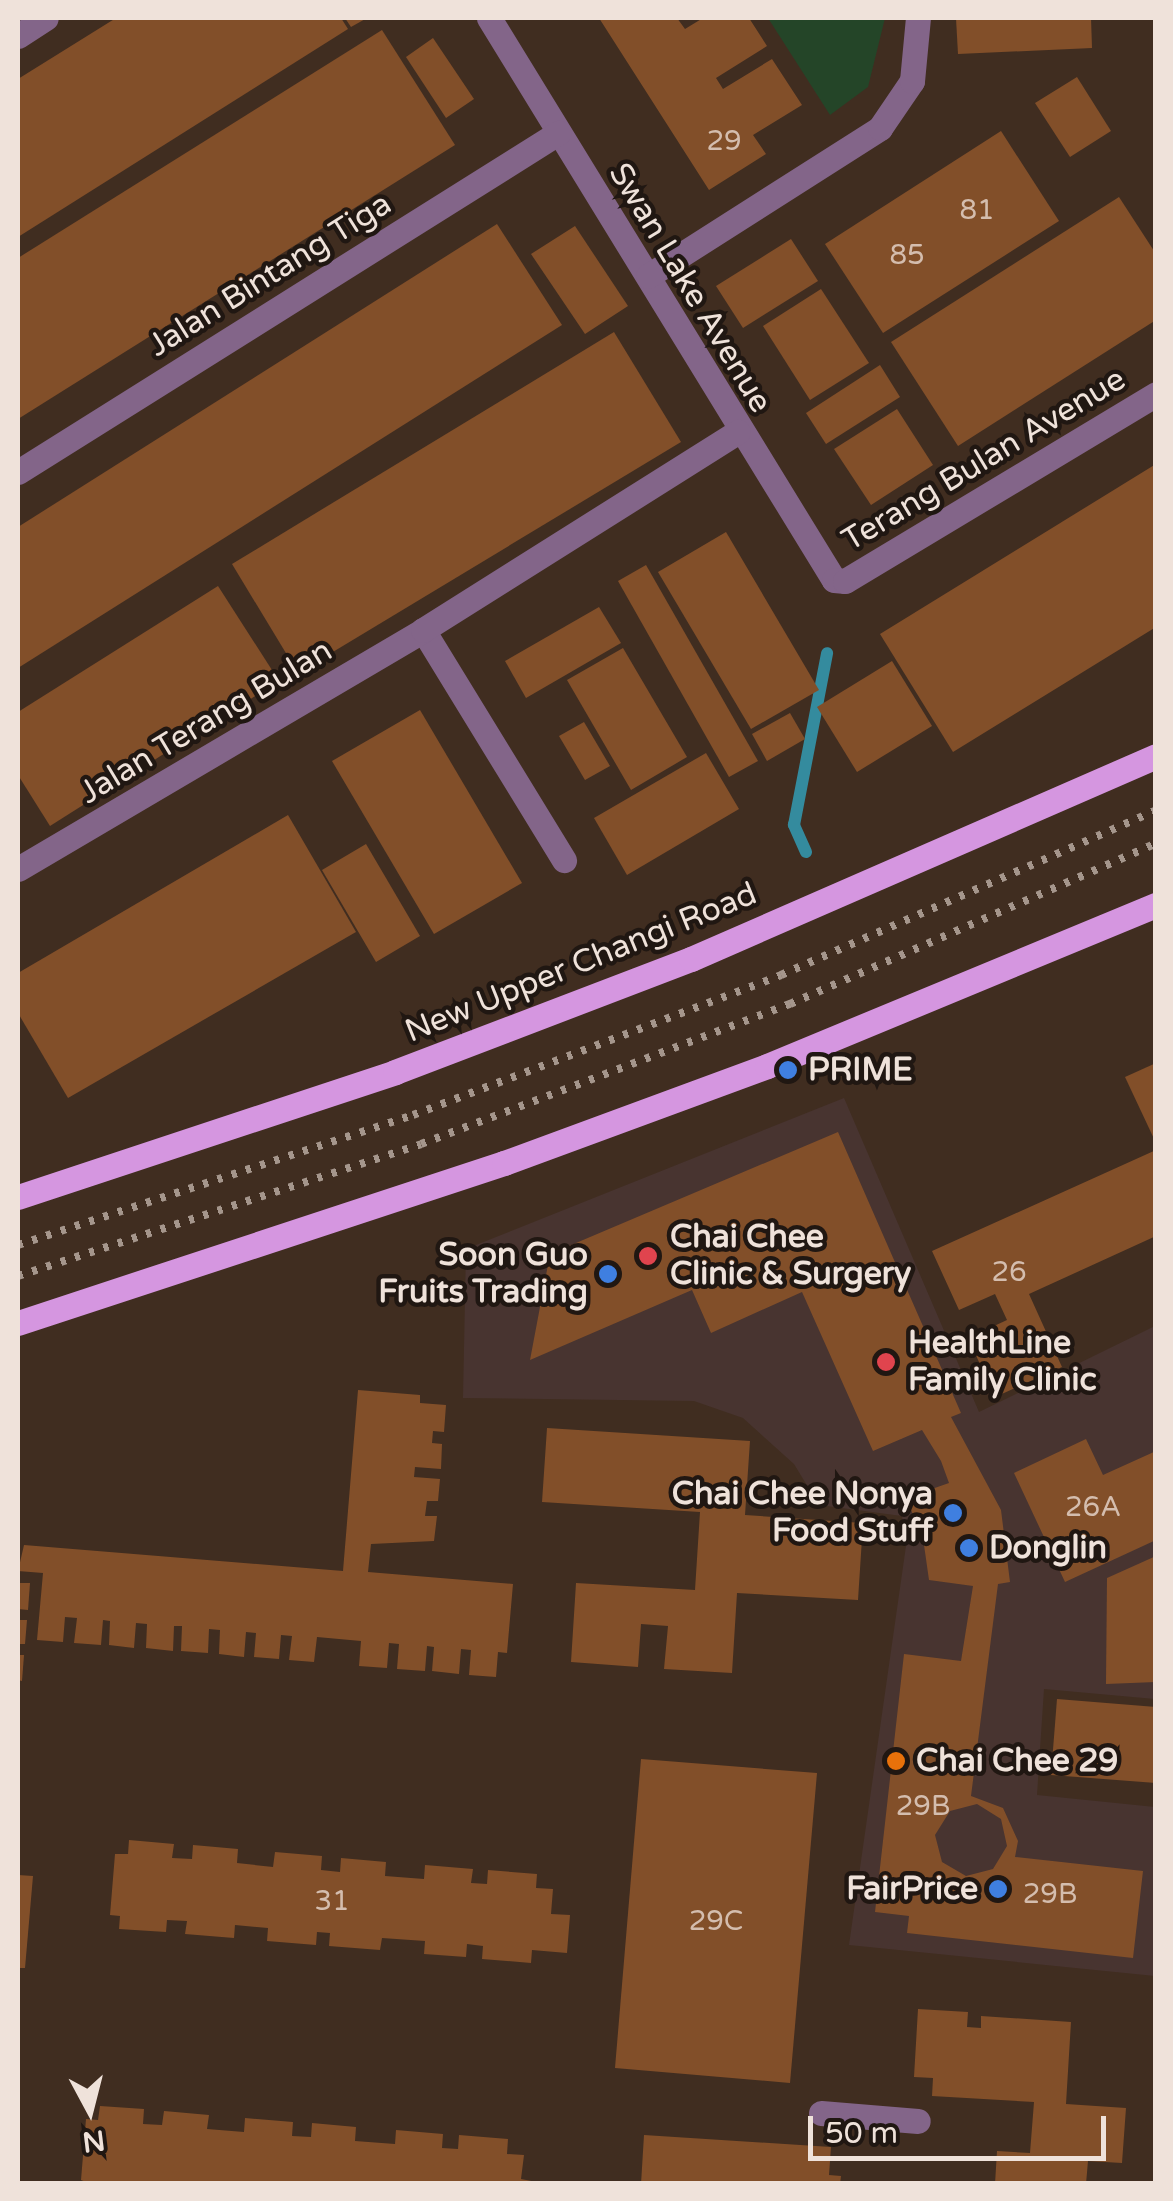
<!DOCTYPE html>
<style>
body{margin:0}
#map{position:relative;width:1173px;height:2201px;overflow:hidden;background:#402d20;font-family:"Varela Round",sans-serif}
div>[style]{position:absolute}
.commercial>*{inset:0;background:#483430}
.green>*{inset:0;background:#244528}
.stream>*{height:12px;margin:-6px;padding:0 6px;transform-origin:6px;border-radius:6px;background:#348b9e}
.building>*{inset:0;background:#824f29}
.minor>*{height:25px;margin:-12.5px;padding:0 12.5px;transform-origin:12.5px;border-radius:12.5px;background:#836589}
.major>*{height:25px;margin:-12.5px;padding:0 12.5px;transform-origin:12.5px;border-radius:12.5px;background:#d596e0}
.rail>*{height:8px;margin-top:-4px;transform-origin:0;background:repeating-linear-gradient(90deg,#a5968c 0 5px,transparent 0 15px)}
.dots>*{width:28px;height:28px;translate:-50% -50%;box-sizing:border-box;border:5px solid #201712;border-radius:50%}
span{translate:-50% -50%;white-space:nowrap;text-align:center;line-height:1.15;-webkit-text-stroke:9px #201712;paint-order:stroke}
.number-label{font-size:28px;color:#d4bdae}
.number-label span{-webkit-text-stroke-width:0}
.street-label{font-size:32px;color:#efe2da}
.poi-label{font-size:32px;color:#efe2da;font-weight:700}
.left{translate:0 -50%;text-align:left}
.right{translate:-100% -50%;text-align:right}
.frame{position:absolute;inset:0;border:20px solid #efe2da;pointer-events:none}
.north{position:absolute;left:40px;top:2061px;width:100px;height:100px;-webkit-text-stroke:8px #201712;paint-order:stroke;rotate:173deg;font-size:28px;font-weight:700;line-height:40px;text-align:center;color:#efe2da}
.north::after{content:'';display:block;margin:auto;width:35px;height:45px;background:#efe2da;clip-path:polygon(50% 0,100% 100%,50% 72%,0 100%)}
.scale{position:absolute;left:808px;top:2116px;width:298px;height:45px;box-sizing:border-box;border:5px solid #efe2da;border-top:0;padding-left:12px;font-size:30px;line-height:35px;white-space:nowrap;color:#efe2da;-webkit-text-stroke:8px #201712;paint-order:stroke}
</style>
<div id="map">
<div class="commercial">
<i style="clip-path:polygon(844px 1098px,979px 1412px,1155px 1326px,1155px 1699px,1044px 1689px,1037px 1795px,1155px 1807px,1155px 1976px,849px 1945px,906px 1546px,902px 1516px,819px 1505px,794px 1464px,743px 1418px,694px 1401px,463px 1398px,466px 1249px)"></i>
</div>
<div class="green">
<i style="clip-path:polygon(768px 18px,885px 18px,868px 87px,830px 115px)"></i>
</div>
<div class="stream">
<i style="left:806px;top:852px;width:30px;rotate:-114deg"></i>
<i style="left:794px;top:825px;width:175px;rotate:-79.1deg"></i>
</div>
<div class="building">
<i style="clip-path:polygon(116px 18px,341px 18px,348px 29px,18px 237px,18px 79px)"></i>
<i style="clip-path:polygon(345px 18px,367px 18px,351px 27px)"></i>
<i style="clip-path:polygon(599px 18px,677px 18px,685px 29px,703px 18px,749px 18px,767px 46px,716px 78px,723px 89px,772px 59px,802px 105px,753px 135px,766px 154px,709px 190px)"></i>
<i style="clip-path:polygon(956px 18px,1091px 18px,1092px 48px,958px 54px)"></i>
<i style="clip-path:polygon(382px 30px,455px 145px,18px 419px,18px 258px)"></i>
<i style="clip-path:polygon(433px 38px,474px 99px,446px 118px,406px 57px)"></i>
<i style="clip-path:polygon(1077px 77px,1111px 131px,1070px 157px,1035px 103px)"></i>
<i style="clip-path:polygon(1001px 131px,1059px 221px,883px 333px,825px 244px)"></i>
<i style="clip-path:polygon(1119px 197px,1156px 254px,1156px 320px,958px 446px,891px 342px)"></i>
<i style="clip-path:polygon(497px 224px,562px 325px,18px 668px,18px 527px)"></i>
<i style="clip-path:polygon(575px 226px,628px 306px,585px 334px,531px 254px)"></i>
<i style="clip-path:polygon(791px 239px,818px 281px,743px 328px,716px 286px)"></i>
<i style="clip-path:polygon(821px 289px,869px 363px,810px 400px,763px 326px)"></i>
<i style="clip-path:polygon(614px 332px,681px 442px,298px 673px,232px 564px)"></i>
<i style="clip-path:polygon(880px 365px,900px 397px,826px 444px,806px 413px)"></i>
<i style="clip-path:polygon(897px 409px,933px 465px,871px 505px,834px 449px)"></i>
<i style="clip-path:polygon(1156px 464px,1156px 627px,953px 752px,880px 634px)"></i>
<i style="clip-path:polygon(726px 532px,819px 690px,751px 729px,658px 572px)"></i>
<i style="clip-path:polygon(646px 565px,758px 761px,729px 777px,618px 581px)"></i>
<i style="clip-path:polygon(218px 586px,279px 681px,50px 826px,18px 775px,18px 712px)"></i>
<i style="clip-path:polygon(599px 607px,621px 643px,526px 698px,505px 661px)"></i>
<i style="clip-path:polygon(623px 648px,687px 757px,631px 790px,567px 680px)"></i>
<i style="clip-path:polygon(892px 661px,932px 726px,857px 772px,817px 707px)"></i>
<i style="clip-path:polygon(420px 710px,522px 883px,434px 934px,332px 761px)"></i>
<i style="clip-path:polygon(790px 713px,805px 739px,767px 761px,752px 734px)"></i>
<i style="clip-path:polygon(584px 722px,610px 766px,585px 780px,559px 736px)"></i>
<i style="clip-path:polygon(706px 753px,739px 809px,627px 875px,594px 818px)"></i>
<i style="clip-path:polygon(288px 815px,356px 932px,68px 1098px,18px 1013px,18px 973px)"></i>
<i style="clip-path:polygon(366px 844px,420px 936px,376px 962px,322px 870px)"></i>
<i style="clip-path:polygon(1156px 1063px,1156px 1143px,1125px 1077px)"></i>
<i style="clip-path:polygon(evenodd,838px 1132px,961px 1413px,951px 1417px,1001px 1510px,1010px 1582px,998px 1584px,971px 1796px,1003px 1808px,1018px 1841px,1015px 1857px,1143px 1871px,1133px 1958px,907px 1933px,909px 1916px,875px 1912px,904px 1654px,961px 1661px,973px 1586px,929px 1580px,923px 1538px,906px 1498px,949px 1483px,941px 1461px,922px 1430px,873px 1451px,802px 1292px,711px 1333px,692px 1290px,530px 1360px,550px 1254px,838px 1132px,977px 1804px,1001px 1819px,1007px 1846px,993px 1869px,966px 1876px,942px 1862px,935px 1835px,950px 1811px,977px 1804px)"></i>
<i style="clip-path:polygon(1156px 1150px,1156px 1236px,1029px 1294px,1062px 1367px,995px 1397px,968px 1338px,1007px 1320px,995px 1294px,959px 1310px,932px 1251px)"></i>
<i style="clip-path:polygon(358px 1390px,420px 1395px,420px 1403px,446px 1405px,444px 1432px,433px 1431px,432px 1443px,442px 1444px,441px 1469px,415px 1467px,414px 1477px,440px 1479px,438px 1501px,427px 1501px,425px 1516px,437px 1516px,434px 1541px,371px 1544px,368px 1572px,513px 1584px,507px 1653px,498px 1652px,496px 1677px,469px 1675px,471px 1650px,461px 1649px,459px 1674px,432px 1671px,434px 1647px,427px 1646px,425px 1671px,397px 1669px,399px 1644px,389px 1643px,387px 1668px,359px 1666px,361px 1641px,317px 1637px,314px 1662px,289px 1660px,292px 1636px,281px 1635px,279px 1659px,254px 1657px,256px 1633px,246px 1632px,244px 1657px,219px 1654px,220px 1630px,209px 1629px,208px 1653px,181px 1651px,182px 1626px,174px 1626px,173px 1651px,146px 1648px,147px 1624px,136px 1623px,134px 1648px,109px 1645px,110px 1621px,103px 1620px,101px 1645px,74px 1643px,77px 1618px,65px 1617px,63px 1642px,37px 1640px,43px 1573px,18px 1571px,24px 1545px,343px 1571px)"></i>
<i style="clip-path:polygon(547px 1428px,750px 1441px,745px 1515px,863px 1523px,858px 1600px,737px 1593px,732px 1673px,664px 1669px,668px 1626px,641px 1624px,638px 1667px,571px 1662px,576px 1583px,695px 1590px,700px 1512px,542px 1502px)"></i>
<i style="clip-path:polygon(1086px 1439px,1103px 1475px,1156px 1451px,1156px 1540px,1065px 1582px,1014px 1473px)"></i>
<i style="clip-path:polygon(1156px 1556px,1156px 1682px,1106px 1684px,1107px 1578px)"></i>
<i style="clip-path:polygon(18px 1583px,30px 1583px,28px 1610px,18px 1609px)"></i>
<i style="clip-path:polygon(18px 1620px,27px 1620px,25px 1644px,18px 1644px)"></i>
<i style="clip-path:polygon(18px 1655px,24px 1655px,22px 1681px,18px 1680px)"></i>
<i style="clip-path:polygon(1057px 1699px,1156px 1707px,1156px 1783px,1051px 1775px)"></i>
<i style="clip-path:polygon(641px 1759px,817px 1773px,790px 2083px,615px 2068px)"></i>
<i style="clip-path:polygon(129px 1840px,174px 1844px,172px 1858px,192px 1859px,193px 1845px,238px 1849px,237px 1863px,273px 1867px,275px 1852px,322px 1856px,321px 1870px,340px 1872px,341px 1858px,386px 1862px,385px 1876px,424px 1879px,425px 1865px,473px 1869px,471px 1883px,487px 1884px,488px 1870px,537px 1874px,536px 1888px,553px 1889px,551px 1914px,570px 1915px,567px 1953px,532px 1950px,531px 1963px,482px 1959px,483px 1946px,467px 1944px,466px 1957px,424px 1954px,425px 1941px,382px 1938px,380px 1950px,329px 1946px,330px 1933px,317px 1932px,316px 1945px,267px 1941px,268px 1928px,235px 1925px,234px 1938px,185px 1934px,187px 1921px,167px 1920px,166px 1932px,119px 1929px,120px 1916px,110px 1915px,115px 1854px,128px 1854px)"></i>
<i style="clip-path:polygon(18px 1875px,33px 1876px,25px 1968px,18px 1968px)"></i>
<i style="clip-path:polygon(918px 2009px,968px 2012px,967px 2027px,981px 2028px,981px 2016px,1071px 2022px,1066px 2104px,1126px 2108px,1122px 2163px,1088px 2161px,1086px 2184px,995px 2184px,997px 2151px,1030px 2153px,1034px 2102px,932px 2096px,933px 2078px,914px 2077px)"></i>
<i style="clip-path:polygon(100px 2106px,144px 2109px,143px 2124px,162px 2125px,164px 2111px,209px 2115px,207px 2129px,244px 2132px,245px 2118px,293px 2122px,292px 2136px,311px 2137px,312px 2123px,356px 2127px,355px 2141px,395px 2144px,396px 2130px,443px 2134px,442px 2148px,458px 2149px,459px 2135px,508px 2139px,507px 2154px,524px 2155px,521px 2179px,547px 2184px,91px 2184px,81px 2180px,86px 2119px,98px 2120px)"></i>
<i style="clip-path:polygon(644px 2135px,831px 2147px,829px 2175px,841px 2176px,840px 2184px,641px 2184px)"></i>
</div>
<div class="minor">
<i style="left:489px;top:18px;width:659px;rotate:58.46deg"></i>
<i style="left:834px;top:580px;width:11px;rotate:5deg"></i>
<i style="left:845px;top:581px;width:363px;rotate:-31deg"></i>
<i style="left:18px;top:36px;width:33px;rotate:-33deg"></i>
<i style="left:648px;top:276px;width:275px;rotate:-32.5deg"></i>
<i style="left:880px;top:128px;width:57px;rotate:-55.8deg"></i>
<i style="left:912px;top:81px;width:63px;rotate:-84.6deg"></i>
<i style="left:18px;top:472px;width:638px;rotate:-32.12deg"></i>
<i style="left:423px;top:630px;width:270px;rotate:58.5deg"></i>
<i style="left:18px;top:869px;width:470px;rotate:-30.5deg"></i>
<i style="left:423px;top:630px;width:372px;rotate:-32.2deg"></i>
<i style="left:821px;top:2113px;width:97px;rotate:4.7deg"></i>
</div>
<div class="major">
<i style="left:18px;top:1197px;width:397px;rotate:-18.3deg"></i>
<i style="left:395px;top:1072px;width:317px;rotate:-20.9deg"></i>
<i style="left:691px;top:959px;width:507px;rotate:-23.58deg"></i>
<i style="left:18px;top:1323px;width:512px;rotate:-18.22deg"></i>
<i style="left:504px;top:1163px;width:280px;rotate:-20.2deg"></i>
<i style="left:767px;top:1066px;width:421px;rotate:-22.5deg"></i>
</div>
<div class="rail">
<i style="left:18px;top:1245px;width:416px;rotate:-18.2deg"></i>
<i style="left:413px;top:1115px;width:394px;rotate:-20.8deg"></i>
<i style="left:781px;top:975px;width:410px;rotate:-23.7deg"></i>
<i style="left:18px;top:1276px;width:424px;rotate:-18.1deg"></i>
<i style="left:421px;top:1144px;width:395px;rotate:-20.8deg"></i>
<i style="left:790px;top:1004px;width:400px;rotate:-23.7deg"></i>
</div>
<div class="dots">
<i style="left:788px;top:1070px;background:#3f7fe0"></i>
<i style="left:648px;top:1256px;background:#e0444e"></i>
<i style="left:608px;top:1274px;background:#3f7fe0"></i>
<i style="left:886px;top:1362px;background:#e0444e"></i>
<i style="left:953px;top:1513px;background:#3f7fe0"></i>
<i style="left:969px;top:1548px;background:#3f7fe0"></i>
<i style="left:896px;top:1761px;background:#e8710a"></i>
<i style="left:998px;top:1889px;background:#3f7fe0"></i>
</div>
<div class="number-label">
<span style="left:724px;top:141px">29</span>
<span style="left:977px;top:210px">81</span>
<span style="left:907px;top:255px">85</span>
<span style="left:1009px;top:1272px">26</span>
<span style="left:1093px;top:1507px">26A</span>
<span style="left:923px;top:1806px">29B</span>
<span style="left:1050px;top:1894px">29B</span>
<span style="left:332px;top:1901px">31</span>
<span style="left:716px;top:1921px">29C</span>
</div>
<div class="street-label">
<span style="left:270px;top:275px;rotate:-32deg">Jalan Bintang Tiga</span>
<span style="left:690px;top:288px;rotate:59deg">Swan Lake Avenue</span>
<span style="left:984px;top:460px;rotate:-31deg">Terang Bulan Avenue</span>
<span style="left:206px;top:722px;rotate:-31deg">Jalan Terang Bulan</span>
<span style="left:581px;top:963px;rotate:-22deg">New Upper Changi Road</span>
</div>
<div class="poi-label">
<span class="left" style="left:808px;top:1070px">PRIME</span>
<span class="left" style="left:670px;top:1256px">Chai Chee<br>Clinic &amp; Surgery</span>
<span class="right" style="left:588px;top:1274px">Soon Guo<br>Fruits Trading</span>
<span class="left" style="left:908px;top:1362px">HealthLine<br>Family Clinic</span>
<span class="right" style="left:933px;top:1513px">Chai Chee Nonya<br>Food Stuff</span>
<span class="left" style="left:989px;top:1548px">Donglin</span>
<span class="left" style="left:916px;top:1761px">Chai Chee 29</span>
<span class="right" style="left:978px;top:1889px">FairPrice</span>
</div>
<div class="frame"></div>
<div class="north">N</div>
<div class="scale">50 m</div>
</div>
